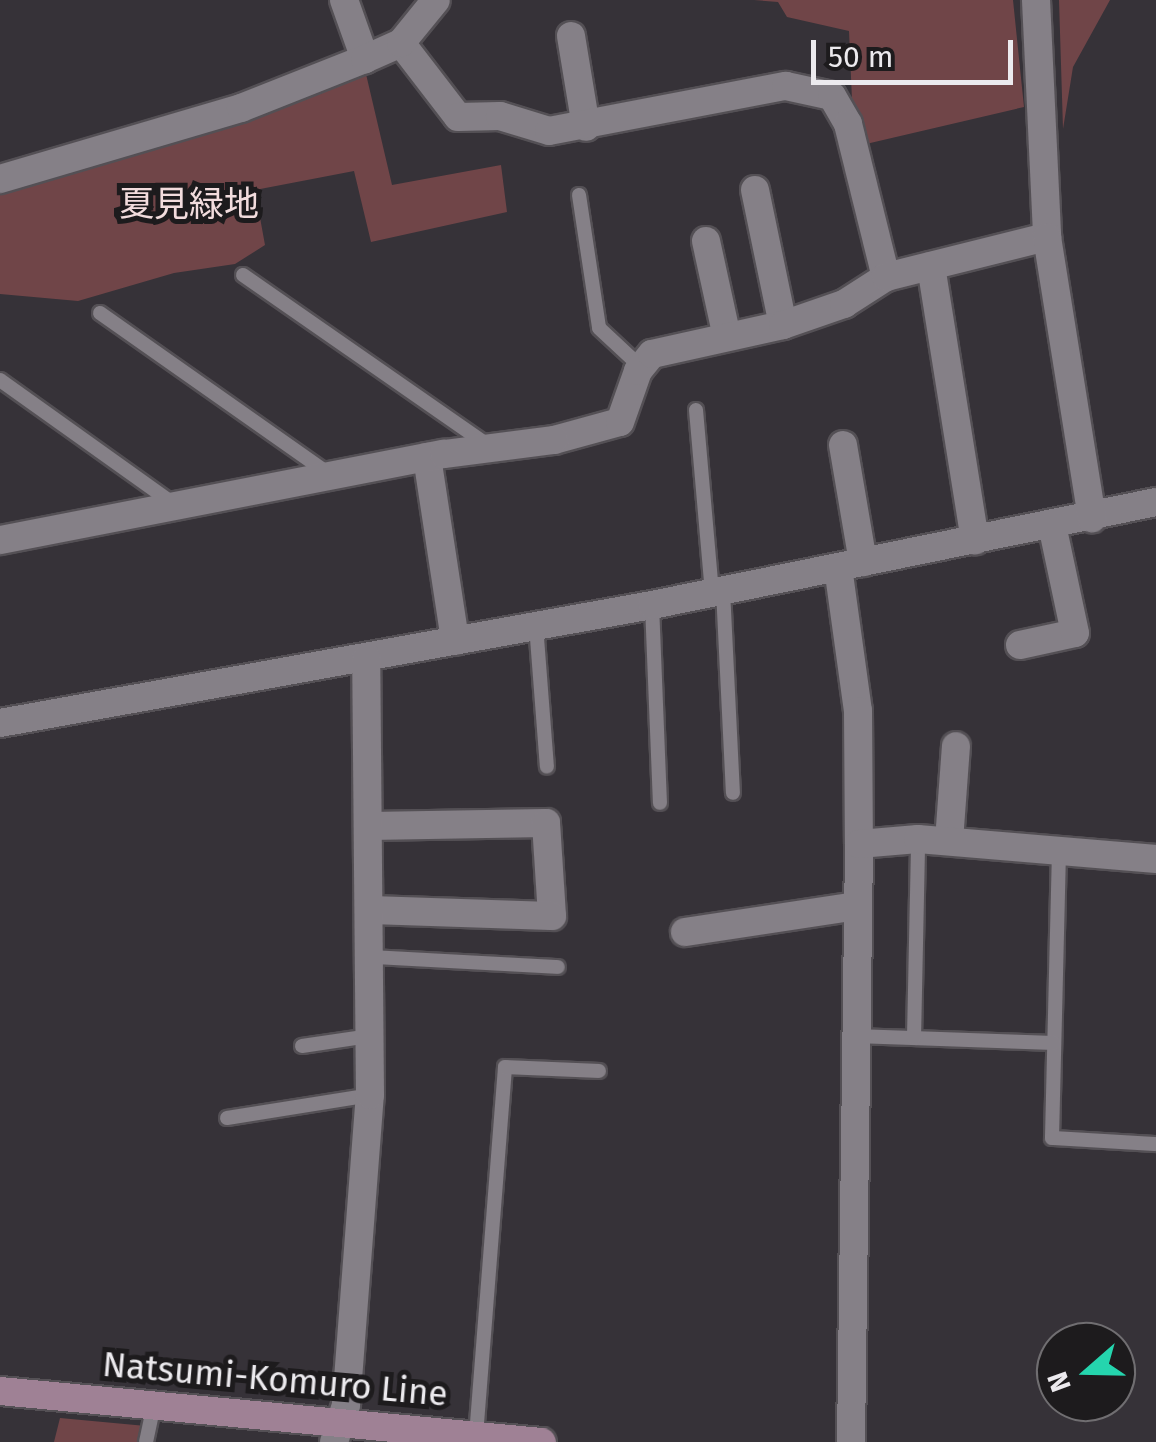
<!DOCTYPE html>
<meta charset="utf-8">
<style>
body{margin:0}
#map{position:relative;width:1156px;height:1442px;overflow:hidden;background:#363238;font-family:"Fira Sans","Noto Sans JP",sans-serif}
div>[style]{position:absolute}
.green>*{inset:0;background:#704548}
.roads{filter:drop-shadow(2px 0 #545055) drop-shadow(-2px 0 #545055) drop-shadow(0 2px #545055) drop-shadow(0 -2px #545055)}
.service>*{height:14px;margin:-7px;padding:0 7px;transform-origin:7px;border-radius:7px;background:#858087}
.minor>*{height:28px;margin:-14px;padding:0 14px;transform-origin:14px;border-radius:14px;background:#858087}
.tertiary>*{height:28px;margin:-14px;padding:0 14px;transform-origin:14px;border-radius:14px;background:#858087}
.secondary>*{height:28px;margin:-14px;padding:0 14px;transform-origin:14px;border-radius:14px;background:#9f8195}
span{translate:-50% -50%;white-space:nowrap;text-align:center;line-height:1.15;-webkit-text-stroke:10px #1d1b1d;paint-order:stroke}
.park-label{font-size:35px;color:#f2dcdd}
.street-label{font-size:35px;color:#eceaee}
.north{position:absolute;left:1036px;top:1322px;width:100px;height:100px;box-sizing:border-box;background:#1d1b1d;border:2px solid #706e71;border-radius:50%;rotate:250deg;font-size:28px;font-weight:700;line-height:40px;text-align:center;color:#eceaee}
.north::after{content:'';display:block;margin:auto;width:35px;height:45px;background:#25d5ae;clip-path:polygon(50% 0,100% 100%,50% 72%,0 100%)}
.scale{position:absolute;left:811px;top:40px;width:202px;height:45px;box-sizing:border-box;border:5px solid #eceaee;border-top:0;padding-left:12px;font-size:30px;line-height:35px;white-space:nowrap;color:#eceaee;-webkit-text-stroke:8px #1d1b1d;paint-order:stroke}
</style>
<div id="map">
<div class="green">
<i style="clip-path:polygon(754px 0,1013px 0,1024px 107px,866px 144px,852px 100px,849px 31px,787px 17px,778px 2px)"></i>
<i style="clip-path:polygon(1059px 0,1110px 0,1073px 67px,1063px 129px)"></i>
<i style="clip-path:polygon(366px 74px,392px 185px,501px 165px,507px 212px,371px 242px,354px 171px,255px 190px,265px 245px,235px 264px,174px 273px,78px 301px,0 294px,0 186px,246px 118px)"></i>
<i style="clip-path:polygon(60px 1418px,146px 1426px,142px 1442px,54px 1442px)"></i>
</div>
<div class="roads">
<div class="service">
<i style="left:579px;top:195px;width:134px;rotate:81.4deg"></i>
<i style="left:599px;top:328px;width:57px;rotate:42.9deg"></i>
<i style="left:243px;top:275px;width:300px;rotate:34.8deg"></i>
<i style="left:100px;top:313px;width:279px;rotate:35.1deg"></i>
<i style="left:0;top:380px;width:215px;rotate:35.5deg"></i>
<i style="left:696px;top:410px;width:184px;rotate:85deg"></i>
<i style="left:723px;top:590px;width:203px;rotate:87.2deg"></i>
<i style="left:652px;top:605px;width:198px;rotate:87.7deg"></i>
<i style="left:536px;top:625px;width:142px;rotate:85.6deg"></i>
<i style="left:1059px;top:851px;width:287px;rotate:91.4deg"></i>
<i style="left:1052px;top:1138px;width:104px;rotate:3.3deg"></i>
<i style="left:373px;top:957px;width:185px;rotate:3.1deg"></i>
<i style="left:855px;top:1036px;width:199px;rotate:2deg"></i>
<i style="left:914px;top:1038px;width:199px;rotate:-88.8deg"></i>
<i style="left:302px;top:1046px;width:69px;rotate:-8.4deg"></i>
<i style="left:227px;top:1118px;width:145px;rotate:-9.1deg"></i>
<i style="left:476px;top:1436px;width:370px;rotate:-85.5deg"></i>
<i style="left:505px;top:1067px;width:94px;rotate:2.4deg"></i>
<i style="left:146px;top:1442px;width:38px;rotate:-78deg"></i>
</div>
<div class="minor">
<i style="left:344px;top:0;width:63px;rotate:70.4deg"></i>
<i style="left:571px;top:36px;width:92px;rotate:80.6deg"></i>
<i style="left:401px;top:43px;width:93px;rotate:52.4deg"></i>
<i style="left:458px;top:117px;width:42px;rotate:-1.4deg"></i>
<i style="left:500px;top:116px;width:51px;rotate:17deg"></i>
<i style="left:549px;top:131px;width:241px;rotate:-10.8deg"></i>
<i style="left:786px;top:86px;width:47px;rotate:12.3deg"></i>
<i style="left:832px;top:96px;width:32px;rotate:60deg"></i>
<i style="left:848px;top:124px;width:158px;rotate:76.1deg"></i>
<i style="left:0;top:179px;width:251px;rotate:-16.4deg"></i>
<i style="left:241px;top:108px;width:133px;rotate:-21.6deg"></i>
<i style="left:365px;top:59px;width:39px;rotate:-24deg"></i>
<i style="left:401px;top:43px;width:55px;rotate:-50.9deg"></i>
<i style="left:755px;top:190px;width:138px;rotate:78.3deg"></i>
<i style="left:706px;top:241px;width:98px;rotate:77.7deg"></i>
<i style="left:931px;top:266px;width:278px;rotate:80.9deg"></i>
<i style="left:554px;top:440px;width:68px;rotate:-15.3deg"></i>
<i style="left:620px;top:422px;width:54px;rotate:-70.6deg"></i>
<i style="left:638px;top:371px;width:22px;rotate:-51deg"></i>
<i style="left:652px;top:354px;width:134px;rotate:-12.5deg"></i>
<i style="left:783px;top:325px;width:65px;rotate:-19deg"></i>
<i style="left:844px;top:304px;width:50px;rotate:-32.7deg"></i>
<i style="left:886px;top:277px;width:166px;rotate:-14deg"></i>
<i style="left:843px;top:445px;width:119px;rotate:80.3deg"></i>
<i style="left:427px;top:457px;width:186px;rotate:81.3deg"></i>
<i style="left:838px;top:567px;width:145px;rotate:82.1deg"></i>
<i style="left:858px;top:711px;width:133px;rotate:89.6deg"></i>
<i style="left:1020px;top:645px;width:56px;rotate:-12.3deg"></i>
<i style="left:1075px;top:633px;width:110px;rotate:-102deg"></i>
<i style="left:0;top:723px;width:663px;rotate:-10.26deg"></i>
<i style="left:652px;top:605px;width:514px;rotate:-11.55deg"></i>
<i style="left:369px;top:826px;width:177px;rotate:-1deg"></i>
<i style="left:546px;top:823px;width:93px;rotate:86.3deg"></i>
<i style="left:552px;top:916px;width:182px;rotate:-178.1deg"></i>
<i style="left:949px;top:841px;width:95px;rotate:-85.8deg"></i>
<i style="left:685px;top:932px;width:174px;rotate:-8.6deg"></i>
<i style="left:334px;top:1442px;width:39px;rotate:-72deg"></i>
<i style="left:346px;top:1405px;width:311px;rotate:-85.6deg"></i>
<i style="left:370px;top:1095px;width:437px;rotate:-90.5deg"></i>
<i style="left:851px;top:1442px;width:598px;rotate:-89.23deg"></i>
<i style="left:859px;top:844px;width:59px;rotate:-4.8deg"></i>
<i style="left:918px;top:839px;width:239px;rotate:4.8deg"></i>
</div>
<div class="tertiary">
<i style="left:1036px;top:0;width:237px;rotate:87.3deg"></i>
<i style="left:1047px;top:237px;width:285px;rotate:80.9deg"></i>
<i style="left:0;top:540px;width:452px;rotate:-11deg"></i>
<i style="left:444px;top:454px;width:111px;rotate:-7.3deg"></i>
</div>
<div class="secondary">
<i style="left:0;top:1391px;width:544px;rotate:5.38deg"></i>
</div>
</div>
<div class="park-label">
<span style="left:189px;top:204px">夏見緑地</span>
</div>
<div class="street-label">
<span style="left:275px;top:1379px;rotate:5deg">Natsumi-Komuro Line</span>
</div>
<div class="north">N</div>
<div class="scale">50 m</div>
</div>
